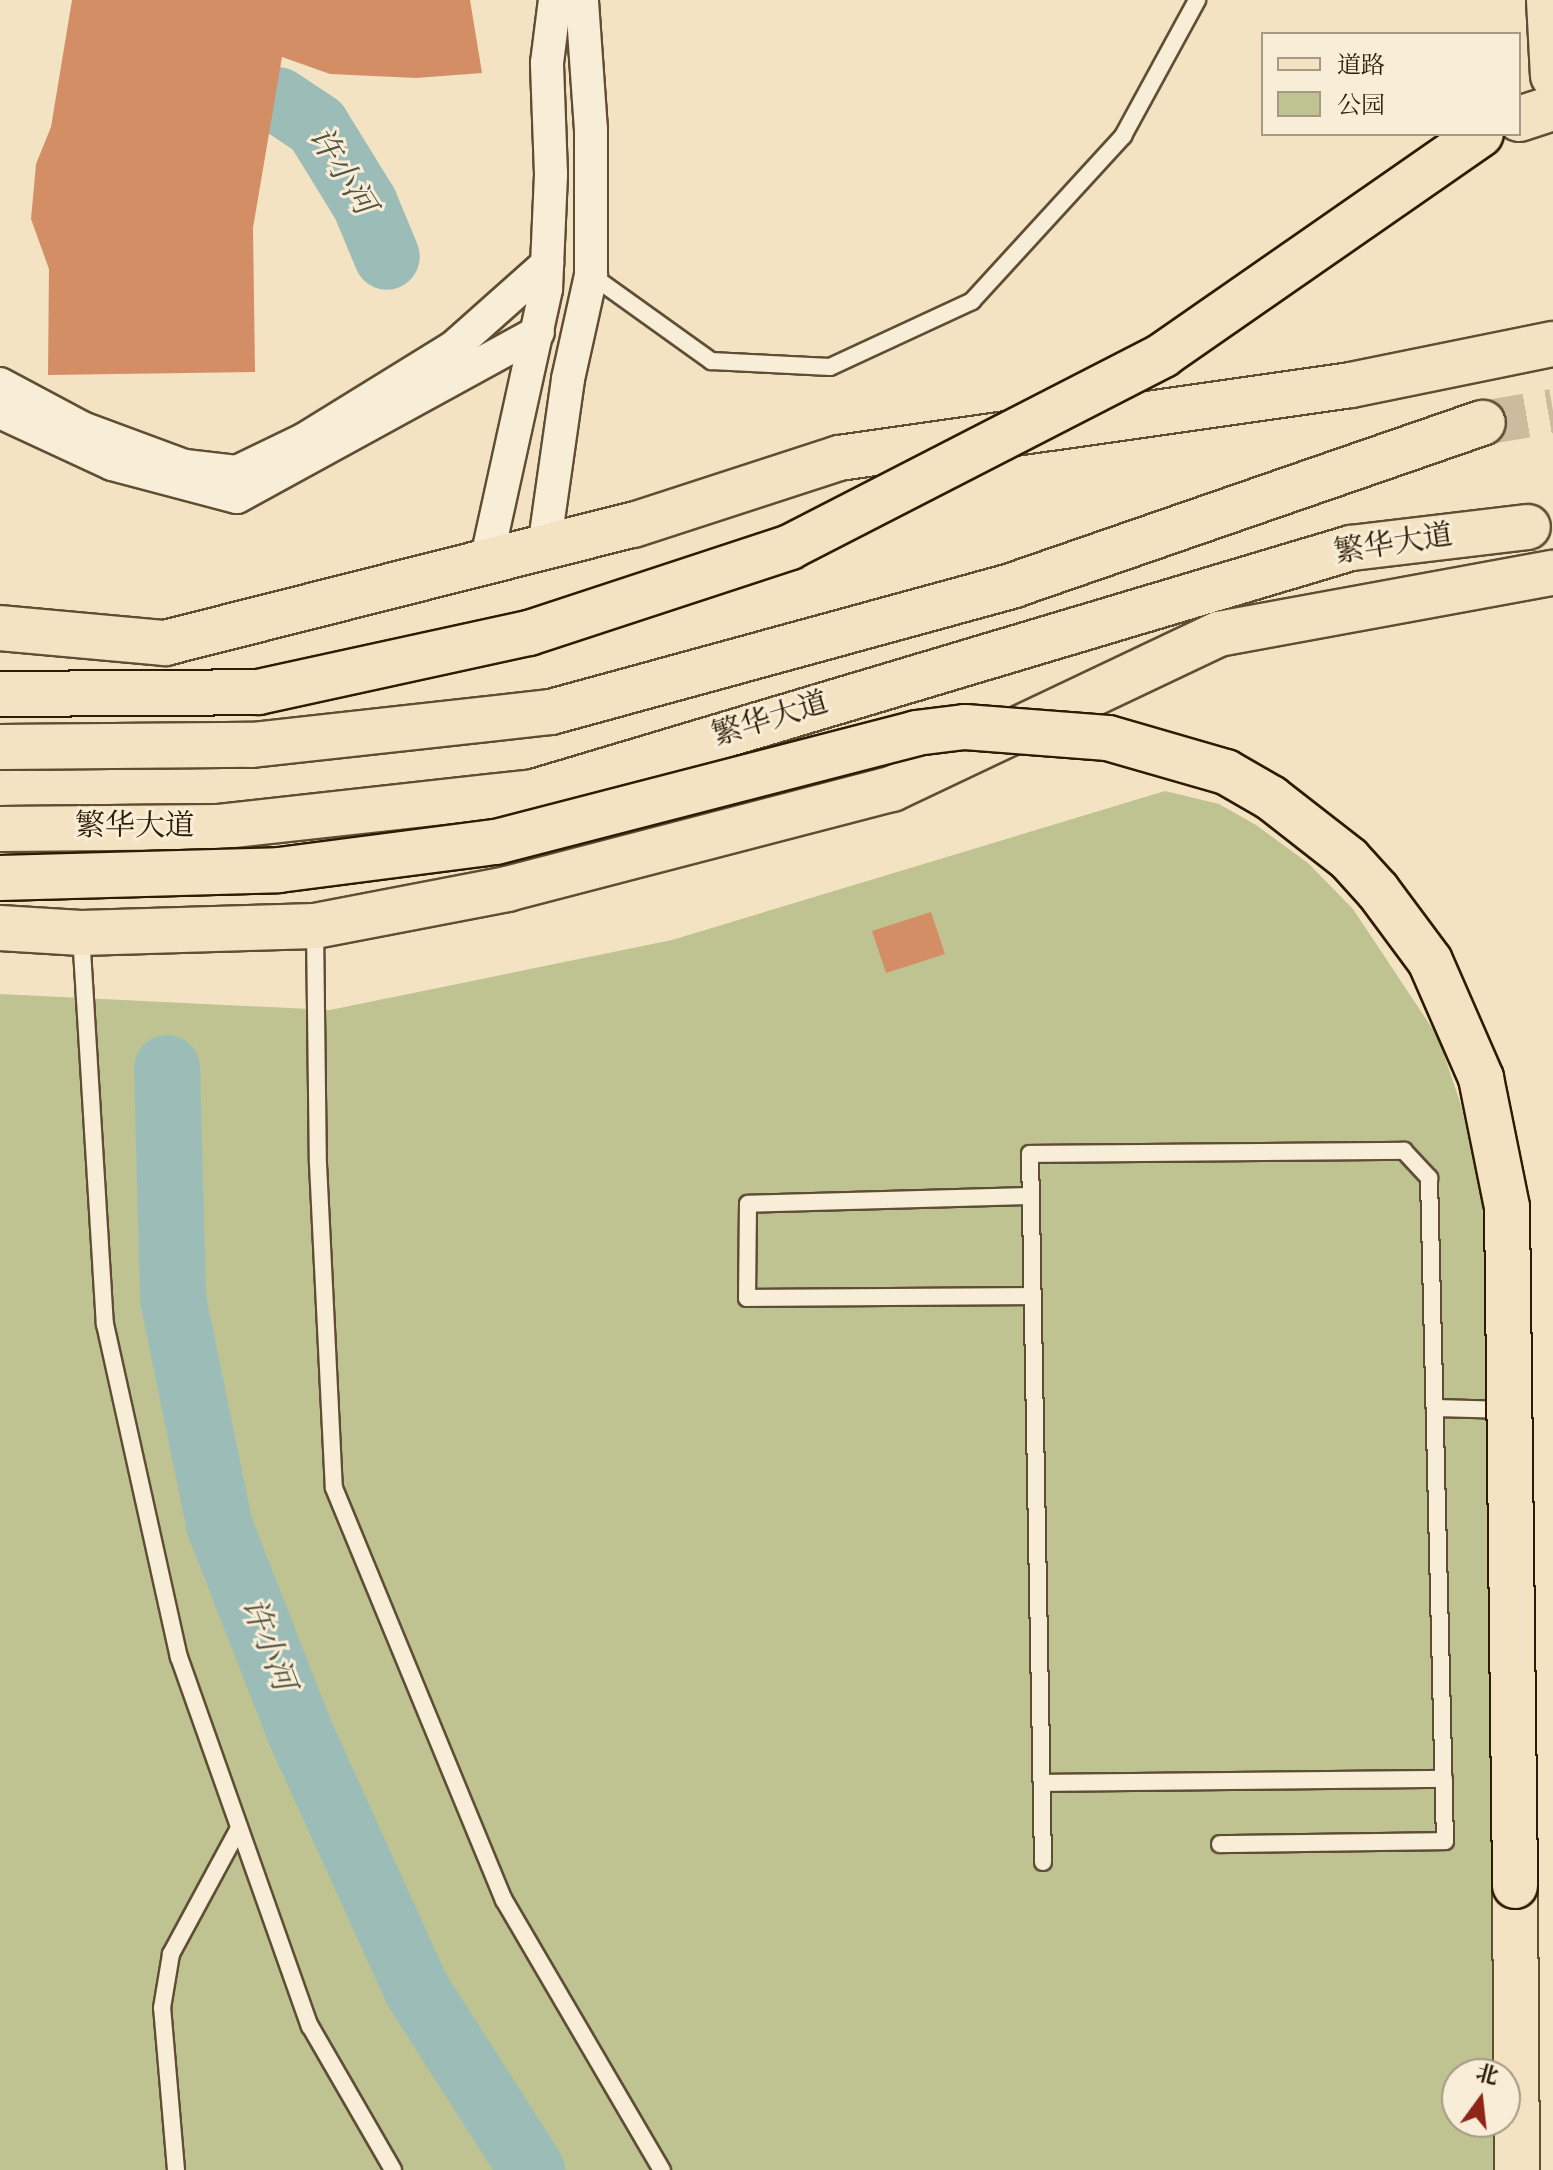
<!DOCTYPE html>
<meta charset="utf-8">
<style>
body{margin:0}
#map{position:relative;width:1553px;height:2170px;overflow:hidden;background:#f4e3c2;font-family:"Sorts Mill Goudy","Noto Serif SC",serif}
div>[style]{position:absolute}
.green>*{inset:0;background:#bec391}
.river>*{height:66px;margin:-33px;padding:0 33px;transform-origin:33px;border-radius:33px;background:#9cbdb7}
.building>*{inset:0;background:#d38e66}
.primary-tunnel>*{height:44px;margin-top:-22px;transform-origin:0;background:repeating-linear-gradient(90deg,#ccbb9c 0 44px,transparent 0 66px)}
.roads{filter:drop-shadow(2px 0 #5f4e34) drop-shadow(-2px 0 #5f4e34) drop-shadow(0 2px #5f4e34) drop-shadow(0 -2px #5f4e34)}
.lane>*{height:16px;margin:-8px;padding:0 8px;transform-origin:8px;border-radius:8px;background:#f8edd7}
.street>*{height:32px;margin:-16px;padding:0 16px;transform-origin:16px;border-radius:16px;background:#f8edd7}
.primary>*{height:44px;margin:-22px;padding:0 22px;transform-origin:22px;border-radius:22px;background:#f4e3c2}
.highway>*{height:44px;margin:-22px;padding:0 22px;transform-origin:22px;border-radius:22px;background:#f4e3c2}
.bridges{filter:drop-shadow(2px 0 #2d1c04) drop-shadow(-2px 0 #2d1c04) drop-shadow(0 2px #2d1c04) drop-shadow(0 -2px #2d1c04)}
.highway-bridge>*{height:44px;margin:-22px;padding:0 22px;transform-origin:22px;border-radius:22px;background:#f4e3c2}
span{translate:-50% -50%;white-space:nowrap;text-align:center;line-height:1.15;-webkit-text-stroke:6px #f8edd7;paint-order:stroke}
.street-label{font-size:30px;color:#2d1c04}
.water-label{font-size:32px;color:#545443;font-style:italic}
.legend{position:absolute;left:1261px;top:32px;width:260px;height:104px;box-sizing:border-box;background:#f8edd7;border:2px solid #a79983;margin:0;padding:10px 14px;list-style:none;font-size:24px;color:#2d1c04}
.legend li{display:flex;align-items:center;gap:16px;height:40px}
.legend b{width:40px;border:2px solid #a79983}
.north{position:absolute;left:1441px;top:2058px;width:80px;height:80px;box-sizing:border-box;background:#f8edd7;border:2px solid #a79983;border-radius:50%;rotate:15deg;font-size:22px;font-weight:700;line-height:32px;text-align:center;color:#2d1c04}
.north::after{content:'';display:block;margin:auto;width:28px;height:36px;background:#8f2418;clip-path:polygon(50% 0,100% 100%,50% 72%,0 100%)}
</style>
<div id="map">
<div class="green">
<i style="clip-path:polygon(1165px 791px,1219px 804px,1256px 825px,1308px 863px,1353px 909px,1438px 1037px,1462px 1108px,1481px 1196px,1492px 1293px,1504px 2074px,1457px 2074px,1457px 2122px,1505px 2122px,1506px 2170px,0 2170px,0 994px,330px 1010px,672px 940px)"></i>
</div>
<div class="river">
<i style="left:278px;top:100px;width:47px;rotate:33.7deg"></i>
<i style="left:317px;top:126px;width:92px;rotate:58.4deg"></i>
<i style="left:365px;top:204px;width:57px;rotate:67.5deg"></i>
<i style="left:167px;top:1068px;width:231px;rotate:88.5deg"></i>
<i style="left:173px;top:1299px;width:233px;rotate:78.4deg"></i>
<i style="left:220px;top:1527px;width:218px;rotate:68.7deg"></i>
<i style="left:299px;top:1730px;width:286px;rotate:65.6deg"></i>
<i style="left:417px;top:1990px;width:214px;rotate:57.4deg"></i>
</div>
<div class="building">
<i style="clip-path:polygon(72px 0,470px 0,482px 73px,416px 78px,330px 74px,282px 57px,253px 228px,255px 372px,48px 375px,49px 269px,31px 219px,36px 164px,51px 127px)"></i>
<i style="clip-path:polygon(931px 912px,945px 954px,886px 973px,872px 931px)"></i>
</div>
<div class="primary-tunnel">
<i style="left:1483px;top:423px;width:71px;rotate:-9.7deg"></i>
</div>
<div class="roads">
<div class="lane">
<i style="left:591px;top:275px;width:148px;rotate:35.6deg"></i>
<i style="left:711px;top:361px;width:119px;rotate:2.9deg"></i>
<i style="left:830px;top:367px;width:157px;rotate:-24.9deg"></i>
<i style="left:972px;top:301px;width:224px;rotate:-47.5deg"></i>
<i style="left:1123px;top:136px;width:155px;rotate:-61.4deg"></i>
<i style="left:315px;top:928px;width:236px;rotate:89.3deg"></i>
<i style="left:318px;top:1164px;width:324px;rotate:87.2deg"></i>
<i style="left:334px;top:1488px;width:446px;rotate:67.6deg"></i>
<i style="left:504px;top:1900px;width:313px;rotate:59.7deg"></i>
<i style="left:81px;top:934px;width:391px;rotate:86.5deg"></i>
<i style="left:105px;top:1324px;width:341px;rotate:77.5deg"></i>
<i style="left:179px;top:1657px;width:392px;rotate:70.5deg"></i>
<i style="left:310px;top:2026px;width:166px;rotate:60deg"></i>
<i style="left:1030px;top:1196px;width:282px;rotate:178.4deg"></i>
<i style="left:748px;top:1204px;width:94px;rotate:90.6deg"></i>
<i style="left:747px;top:1298px;width:285px;rotate:-0.4deg"></i>
<i style="left:1435px;top:1408px;width:74px;rotate:1.5deg"></i>
<i style="left:1042px;top:1783px;width:402px;rotate:-0.6deg"></i>
<i style="left:1043px;top:1862px;width:708px;rotate:-91.05deg"></i>
<i style="left:1030px;top:1154px;width:374px;rotate:-0.5deg"></i>
<i style="left:1404px;top:1151px;width:37px;rotate:47deg"></i>
<i style="left:1429px;top:1178px;width:663px;rotate:88.62deg"></i>
<i style="left:1445px;top:1841px;width:225px;rotate:179.2deg"></i>
<i style="left:176px;top:2170px;width:163px;rotate:-94.9deg"></i>
<i style="left:162px;top:2008px;width:55px;rotate:-80.5deg"></i>
<i style="left:171px;top:1954px;width:143px;rotate:-61.6deg"></i>
</div>
<div class="street">
<i style="left:0;top:384px;width:93px;rotate:28.2deg"></i>
<i style="left:82px;top:428px;width:110px;rotate:20.3deg"></i>
<i style="left:185px;top:466px;width:52px;rotate:6.6deg"></i>
<i style="left:237px;top:472px;width:76px;rotate:-25.9deg"></i>
<i style="left:305px;top:439px;width:175px;rotate:-31.7deg"></i>
<i style="left:454px;top:347px;width:125px;rotate:-41.7deg"></i>
<i style="left:0;top:412px;width:123px;rotate:24.9deg"></i>
<i style="left:112px;top:464px;width:129px;rotate:14.8deg"></i>
<i style="left:237px;top:497px;width:343px;rotate:-28.7deg"></i>
<i style="left:544px;top:548px;width:171px;rotate:-81.9deg"></i>
<i style="left:568px;top:379px;width:107px;rotate:-77.5deg"></i>
<i style="left:591px;top:275px;width:145px;rotate:-90deg"></i>
<i style="left:591px;top:130px;width:130px;rotate:-94deg"></i>
<i style="left:486px;top:562px;width:280px;rotate:-77.6deg"></i>
<i style="left:546px;top:289px;width:115px;rotate:-87.5deg"></i>
<i style="left:551px;top:174px;width:111px;rotate:-92.1deg"></i>
<i style="left:547px;top:63px;width:64px;rotate:-82.8deg"></i>
</div>
<div class="primary">
<i style="left:0;top:628px;width:166px;rotate:5.2deg"></i>
<i style="left:165px;top:643px;width:483px;rotate:-14.2deg"></i>
<i style="left:633px;top:525px;width:217px;rotate:-18deg"></i>
<i style="left:839px;top:458px;width:517px;rotate:-8.11deg"></i>
<i style="left:1351px;top:385px;width:206px;rotate:-11.5deg"></i>
<i style="left:0;top:747px;width:252px;rotate:-0.5deg"></i>
<i style="left:252px;top:745px;width:301px;rotate:-6.3deg"></i>
<i style="left:551px;top:712px;width:480px;rotate:-15.3deg"></i>
<i style="left:1014px;top:585px;width:496px;rotate:-19.1deg"></i>
<i style="left:0;top:829px;width:217px;rotate:-0.5deg"></i>
<i style="left:217px;top:827px;width:319px;rotate:-6.3deg"></i>
<i style="left:534px;top:792px;width:853px;rotate:-16.63deg"></i>
<i style="left:1351px;top:548px;width:178px;rotate:-6.8deg"></i>
<i style="left:0;top:928px;width:81px;rotate:3.5deg"></i>
<i style="left:81px;top:933px;width:234px;rotate:-1.7deg"></i>
<i style="left:315px;top:926px;width:196px;rotate:-10.9deg"></i>
<i style="left:507px;top:889px;width:398px;rotate:-14.6deg"></i>
<i style="left:892px;top:789px;width:362px;rotate:-25.4deg"></i>
<i style="left:1219px;top:634px;width:340px;rotate:-10.4deg"></i>
</div>
<div class="highway">
<i style="left:1549px;top:0;width:76px;rotate:87deg"></i>
<i style="left:1519px;top:119px;width:36px;rotate:-18deg"></i>
<i style="left:1515px;top:1886px;width:284px;rotate:89.6deg"></i>
</div>
</div>
<div class="bridges">
<div class="highway-bridge">
<i style="left:0;top:694px;width:258px;rotate:-0.4deg"></i>
<i style="left:258px;top:692px;width:277px;rotate:-12.3deg"></i>
<i style="left:529px;top:633px;width:275px;rotate:-18.2deg"></i>
<i style="left:790px;top:547px;width:420px;rotate:-27.2deg"></i>
<i style="left:1163px;top:355px;width:387px;rotate:-34.8deg"></i>
<i style="left:0;top:878px;width:279px;rotate:-1.6deg"></i>
<i style="left:279px;top:870px;width:219px;rotate:-7.4deg"></i>
<i style="left:496px;top:842px;width:434px;rotate:-14.5deg"></i>
<i style="left:916px;top:733px;width:49px;rotate:-7deg"></i>
<i style="left:965px;top:727px;width:143px;rotate:4.4deg"></i>
<i style="left:1108px;top:738px;width:123px;rotate:16.1deg"></i>
<i style="left:1226px;top:772px;width:52px;rotate:30deg"></i>
<i style="left:1271px;top:798px;width:99px;rotate:38deg"></i>
<i style="left:1349px;top:859px;width:43px;rotate:47.8deg"></i>
<i style="left:1378px;top:891px;width:87px;rotate:53.4deg"></i>
<i style="left:1430px;top:961px;width:128px;rotate:66.4deg"></i>
<i style="left:1481px;top:1078px;width:132px;rotate:78.6deg"></i>
<i style="left:1507px;top:1207px;width:679px;rotate:89.32deg"></i>
</div>
</div>
<div class="street-label">
<span style="left:1394px;top:546px;rotate:-9deg">繁华大道</span>
<span style="left:771px;top:721px;rotate:-17deg">繁华大道</span>
<span style="left:135px;top:828px">繁华大道</span>
</div>
<div class="water-label">
<span style="left:340px;top:172px;rotate:58deg">许小河</span>
<span style="left:266px;top:1645px;rotate:69deg">许小河</span>
</div>
<ul class="legend">
<li><b style="height:10px;background:#f4e3c2"></b>道路</li>
<li><b style="height:22px;background:#bec391"></b>公园</li>
</ul>
<div class="north">北</div>
</div>
